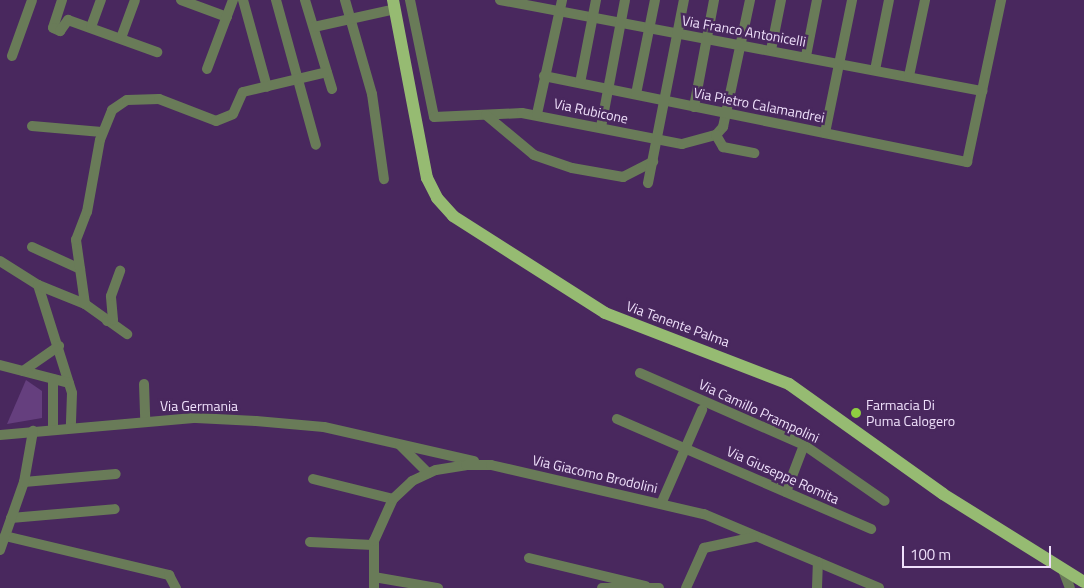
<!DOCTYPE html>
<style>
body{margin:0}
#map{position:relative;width:1084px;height:588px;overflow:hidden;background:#49285e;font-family:"Titillium Web",sans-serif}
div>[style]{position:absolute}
.green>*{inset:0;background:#653f7e}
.minor>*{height:10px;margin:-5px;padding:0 5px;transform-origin:5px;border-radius:5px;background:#697b58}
.major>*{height:12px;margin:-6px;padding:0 6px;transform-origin:6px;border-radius:6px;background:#96bb72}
.dots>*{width:14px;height:14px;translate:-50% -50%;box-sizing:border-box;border:2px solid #49285e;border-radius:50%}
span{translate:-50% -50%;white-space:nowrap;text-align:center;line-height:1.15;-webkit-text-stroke:5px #49285e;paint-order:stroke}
.street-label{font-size:14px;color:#efe0fb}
.poi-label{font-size:14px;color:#efe0fb}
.left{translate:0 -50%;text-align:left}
.scale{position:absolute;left:902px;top:546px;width:149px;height:22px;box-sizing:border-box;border:2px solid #efe0fb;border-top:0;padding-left:6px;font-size:15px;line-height:18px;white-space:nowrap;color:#efe0fb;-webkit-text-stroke:4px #49285e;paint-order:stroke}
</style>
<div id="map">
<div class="green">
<i style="clip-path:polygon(26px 380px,42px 391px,42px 418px,7px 424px)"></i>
</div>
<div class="minor">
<i style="left:62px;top:0;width:29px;rotate:108deg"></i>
<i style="left:53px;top:28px;width:8px;rotate:23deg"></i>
<i style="left:60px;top:31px;width:14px;rotate:-54deg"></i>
<i style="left:68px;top:20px;width:95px;rotate:19.8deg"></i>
<i style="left:181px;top:0;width:49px;rotate:20.3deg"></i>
<i style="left:243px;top:0;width:90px;rotate:74.6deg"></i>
<i style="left:276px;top:0;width:150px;rotate:74.6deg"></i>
<i style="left:305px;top:0;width:93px;rotate:73.1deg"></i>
<i style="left:345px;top:0;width:98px;rotate:74deg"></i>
<i style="left:372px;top:94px;width:86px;rotate:82deg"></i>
<i style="left:410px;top:0;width:119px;rotate:78.4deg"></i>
<i style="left:434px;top:117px;width:88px;rotate:-2.6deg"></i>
<i style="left:522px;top:113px;width:163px;rotate:11deg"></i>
<i style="left:682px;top:144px;width:35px;rotate:-15deg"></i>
<i style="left:716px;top:135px;width:11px;rotate:-49deg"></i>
<i style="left:723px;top:127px;width:130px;rotate:-78deg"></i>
<i style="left:500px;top:0;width:491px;rotate:10.7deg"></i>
<i style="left:91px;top:27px;width:29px;rotate:-70deg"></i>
<i style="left:314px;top:27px;width:83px;rotate:-12.5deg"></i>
<i style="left:121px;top:38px;width:40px;rotate:-69.8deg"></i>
<i style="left:771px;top:50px;width:51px;rotate:-78.7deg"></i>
<i style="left:12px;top:56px;width:59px;rotate:-70.3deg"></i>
<i style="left:806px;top:56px;width:57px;rotate:-78.9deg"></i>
<i style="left:207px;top:69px;width:74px;rotate:-69.4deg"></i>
<i style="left:875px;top:70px;width:71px;rotate:-78.7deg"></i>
<i style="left:544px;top:76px;width:432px;rotate:11.5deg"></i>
<i style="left:967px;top:162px;width:166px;rotate:-78.1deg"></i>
<i style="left:909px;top:76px;width:78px;rotate:-78.1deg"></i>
<i style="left:580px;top:83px;width:85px;rotate:-79.1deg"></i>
<i style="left:636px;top:94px;width:96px;rotate:-78.6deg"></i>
<i style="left:694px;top:107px;width:109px;rotate:-79.4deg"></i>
<i style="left:537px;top:114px;width:117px;rotate:-77.6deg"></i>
<i style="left:486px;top:115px;width:62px;rotate:39.8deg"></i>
<i style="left:534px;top:155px;width:40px;rotate:18.9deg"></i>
<i style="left:572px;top:168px;width:52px;rotate:10deg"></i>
<i style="left:623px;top:177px;width:34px;rotate:-27deg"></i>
<i style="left:32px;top:126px;width:70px;rotate:4.9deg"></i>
<i style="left:601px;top:127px;width:129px;rotate:-79.3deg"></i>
<i style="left:825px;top:133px;width:136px;rotate:-78.5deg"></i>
<i style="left:716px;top:135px;width:14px;rotate:60deg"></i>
<i style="left:723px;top:147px;width:32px;rotate:11deg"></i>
<i style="left:648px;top:183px;width:187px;rotate:-78.9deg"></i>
<i style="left:32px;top:247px;width:53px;rotate:24.6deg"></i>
<i style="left:0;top:261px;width:45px;rotate:32.3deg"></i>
<i style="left:38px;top:285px;width:113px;rotate:72.5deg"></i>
<i style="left:72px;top:393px;width:34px;rotate:92deg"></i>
<i style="left:38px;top:285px;width:51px;rotate:22deg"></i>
<i style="left:85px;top:304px;width:52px;rotate:35.5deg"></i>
<i style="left:85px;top:304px;width:65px;rotate:-98deg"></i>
<i style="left:76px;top:240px;width:30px;rotate:-69deg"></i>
<i style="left:87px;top:212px;width:73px;rotate:-79.8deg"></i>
<i style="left:100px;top:140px;width:32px;rotate:-68deg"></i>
<i style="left:112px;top:110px;width:18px;rotate:-34deg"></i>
<i style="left:127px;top:100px;width:32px;rotate:-2deg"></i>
<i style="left:159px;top:99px;width:61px;rotate:21.1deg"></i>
<i style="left:216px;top:121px;width:18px;rotate:-22deg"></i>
<i style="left:233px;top:114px;width:24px;rotate:-66deg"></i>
<i style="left:243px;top:92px;width:86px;rotate:-13.4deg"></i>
<i style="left:107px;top:321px;width:6px;rotate:-9deg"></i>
<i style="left:113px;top:320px;width:24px;rotate:-95deg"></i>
<i style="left:111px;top:296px;width:27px;rotate:-70deg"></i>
<i style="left:0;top:365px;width:71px;rotate:14.6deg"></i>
<i style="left:23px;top:371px;width:44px;rotate:-34.8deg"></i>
<i style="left:640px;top:373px;width:179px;rotate:23.7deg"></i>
<i style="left:804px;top:445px;width:98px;rotate:34.7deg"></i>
<i style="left:144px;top:384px;width:37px;rotate:88deg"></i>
<i style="left:617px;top:419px;width:277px;rotate:23.4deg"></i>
<i style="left:53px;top:429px;width:50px;rotate:-90deg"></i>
<i style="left:0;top:435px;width:197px;rotate:-5deg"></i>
<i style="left:196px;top:418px;width:60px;rotate:2.9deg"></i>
<i style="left:256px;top:421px;width:68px;rotate:5deg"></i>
<i style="left:324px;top:427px;width:154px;rotate:12.8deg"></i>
<i style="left:400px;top:445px;width:40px;rotate:45deg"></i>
<i style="left:313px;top:479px;width:82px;rotate:14deg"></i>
<i style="left:24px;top:482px;width:92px;rotate:-5deg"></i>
<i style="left:786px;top:492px;width:50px;rotate:-69deg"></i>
<i style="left:661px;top:504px;width:103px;rotate:-66.4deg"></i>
<i style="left:11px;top:518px;width:104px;rotate:-4.9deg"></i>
<i style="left:5px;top:536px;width:169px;rotate:13.4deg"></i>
<i style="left:169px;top:575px;width:15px;rotate:62deg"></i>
<i style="left:310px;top:542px;width:63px;rotate:2.7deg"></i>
<i style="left:0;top:550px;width:72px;rotate:-70.6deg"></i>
<i style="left:24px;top:482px;width:52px;rotate:-80deg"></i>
<i style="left:529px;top:558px;width:120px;rotate:13.5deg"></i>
<i style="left:1063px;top:570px;width:19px;rotate:69deg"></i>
<i style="left:374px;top:577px;width:65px;rotate:9.8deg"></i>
<i style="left:374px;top:588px;width:47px;rotate:-90deg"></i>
<i style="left:374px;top:541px;width:46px;rotate:-65.7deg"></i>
<i style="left:393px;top:499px;width:26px;rotate:-43deg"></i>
<i style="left:412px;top:481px;width:26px;rotate:-25deg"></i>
<i style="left:436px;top:470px;width:30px;rotate:-9deg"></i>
<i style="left:466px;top:465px;width:25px"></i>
<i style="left:491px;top:465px;width:219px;rotate:13deg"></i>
<i style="left:704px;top:514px;width:190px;rotate:22.9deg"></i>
<i style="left:602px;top:588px;width:57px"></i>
<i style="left:686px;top:588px;width:44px;rotate:-65.8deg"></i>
<i style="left:704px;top:548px;width:51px;rotate:-12.4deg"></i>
<i style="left:817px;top:588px;width:26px;rotate:-88deg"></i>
</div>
<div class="major">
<i style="left:393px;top:0;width:181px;rotate:79.2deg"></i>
<i style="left:427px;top:178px;width:22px;rotate:63deg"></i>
<i style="left:437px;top:198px;width:24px;rotate:48deg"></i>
<i style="left:453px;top:216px;width:180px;rotate:32.5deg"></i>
<i style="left:605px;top:313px;width:197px;rotate:21.1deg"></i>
<i style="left:789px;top:384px;width:189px;rotate:35.5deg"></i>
<i style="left:943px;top:494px;width:166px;rotate:32deg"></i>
</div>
<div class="dots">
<i style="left:856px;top:413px;background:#8fcd41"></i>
</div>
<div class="street-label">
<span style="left:744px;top:31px;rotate:10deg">Via Franco Antonicelli</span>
<span style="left:759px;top:105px;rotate:11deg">Via Pietro Calamandrei</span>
<span style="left:591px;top:111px;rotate:12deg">Via Rubicone</span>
<span style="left:678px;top:324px;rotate:20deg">Via Tenente Palma</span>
<span style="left:199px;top:406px">Via Germania</span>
<span style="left:759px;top:411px;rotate:25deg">Via Camillo Prampolini</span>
<span style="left:595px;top:474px;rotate:13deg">Via Giacomo Brodolini</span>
<span style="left:783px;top:475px;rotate:24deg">Via Giuseppe Romita</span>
</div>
<div class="poi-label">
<span class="left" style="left:866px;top:413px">Farmacia Di<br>Puma Calogero</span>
</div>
<div class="scale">100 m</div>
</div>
